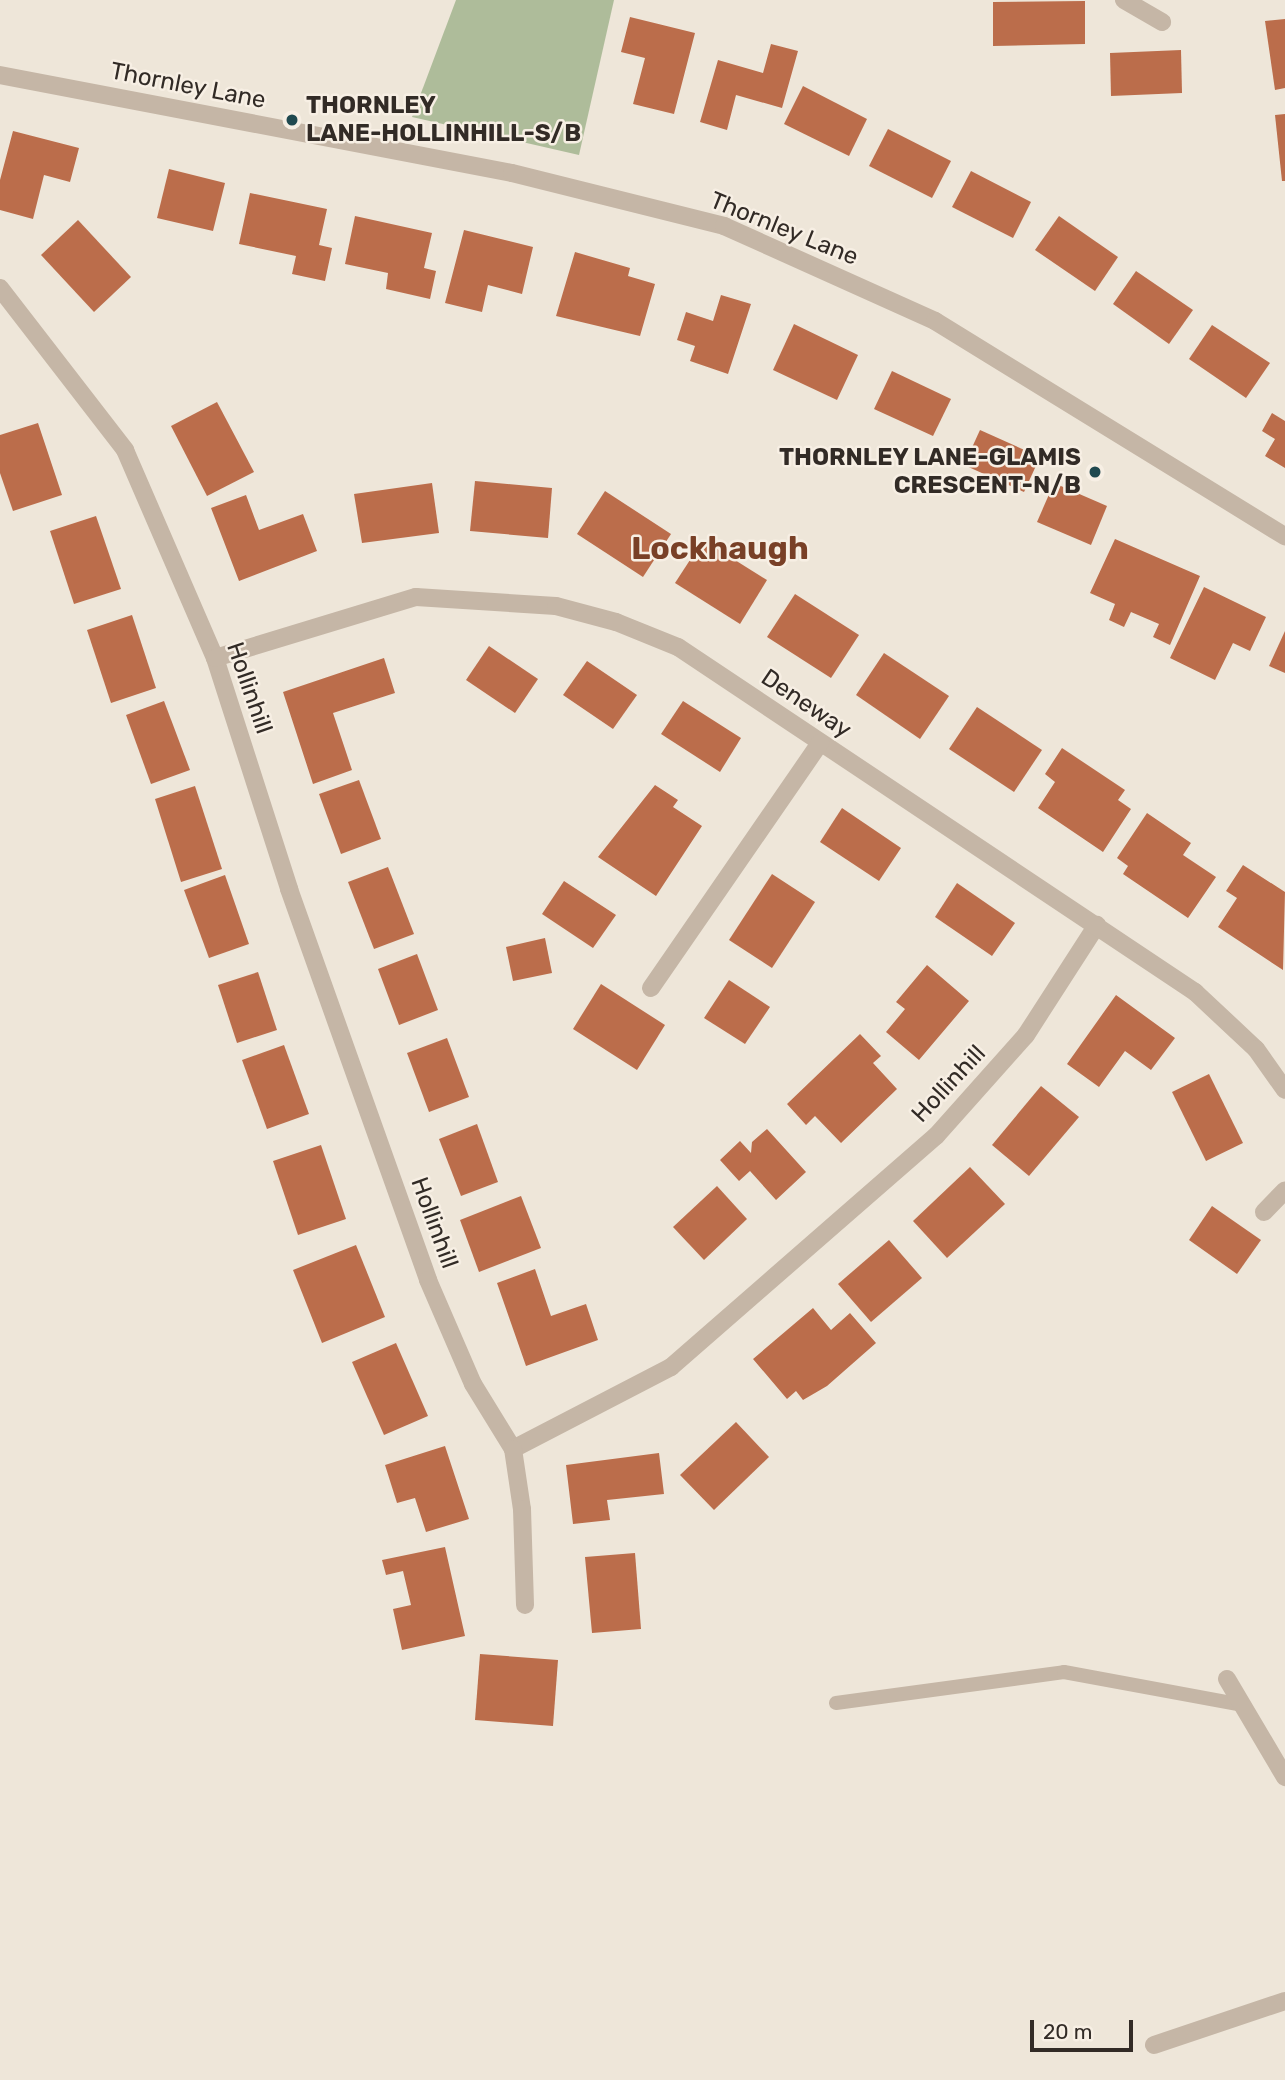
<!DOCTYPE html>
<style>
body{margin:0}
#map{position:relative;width:1285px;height:2080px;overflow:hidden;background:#eee6d9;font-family:Rubik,sans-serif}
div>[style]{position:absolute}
.green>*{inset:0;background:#aebc9a}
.building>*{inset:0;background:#bb6d4b}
.service>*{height:14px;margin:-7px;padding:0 7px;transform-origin:7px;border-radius:7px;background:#c5b6a6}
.minor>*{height:18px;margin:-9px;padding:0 9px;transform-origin:9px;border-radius:9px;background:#c5b6a6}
.tertiary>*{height:18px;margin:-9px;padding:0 9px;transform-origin:9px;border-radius:9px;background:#c5b6a6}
.dots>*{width:19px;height:19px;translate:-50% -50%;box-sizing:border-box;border:4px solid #f7efe4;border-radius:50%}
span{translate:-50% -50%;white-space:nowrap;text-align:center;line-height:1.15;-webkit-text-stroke:5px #f7efe4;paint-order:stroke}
.street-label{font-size:24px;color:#322b26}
.poi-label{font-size:24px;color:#322b26;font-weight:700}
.left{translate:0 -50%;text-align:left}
.right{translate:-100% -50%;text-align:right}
.district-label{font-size:32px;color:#794027;font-weight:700}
.scale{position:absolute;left:1030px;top:2020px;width:103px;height:32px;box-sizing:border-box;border:4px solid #322b26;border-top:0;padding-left:9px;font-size:21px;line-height:24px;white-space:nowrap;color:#322b26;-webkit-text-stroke:5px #f7efe4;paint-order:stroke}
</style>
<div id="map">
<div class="green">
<i style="clip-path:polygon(456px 0,614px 0,579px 155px,412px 117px)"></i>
</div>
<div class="building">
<i style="clip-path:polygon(1085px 1px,1085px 44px,993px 46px,993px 2px)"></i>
<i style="clip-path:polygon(630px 17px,695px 33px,674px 114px,633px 104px,645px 58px,621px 52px)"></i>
<i style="clip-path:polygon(1285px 19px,1285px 88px,1275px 90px,1265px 21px)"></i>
<i style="clip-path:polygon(771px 44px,798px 51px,782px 108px,736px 95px,727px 130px,700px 122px,718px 60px,763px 73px)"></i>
<i style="clip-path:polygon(1181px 50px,1182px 93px,1111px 96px,1110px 53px)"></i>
<i style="clip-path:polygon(803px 86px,867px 119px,849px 156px,784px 124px)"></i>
<i style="clip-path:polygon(1285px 114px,1285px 181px,1282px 181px,1275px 115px)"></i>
<i style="clip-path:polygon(888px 129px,951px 161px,932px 198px,869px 166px)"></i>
<i style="clip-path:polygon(13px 131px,79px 148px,70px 182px,44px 175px,33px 219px,0 210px,0 180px)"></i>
<i style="clip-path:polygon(169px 169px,225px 183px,213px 231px,157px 218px)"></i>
<i style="clip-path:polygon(971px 171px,1031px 202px,1013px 238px,952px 207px)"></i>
<i style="clip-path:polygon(250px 193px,327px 209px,319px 245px,332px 248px,325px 281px,292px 274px,296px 256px,239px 244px)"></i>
<i style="clip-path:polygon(355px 216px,432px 233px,424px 268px,436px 271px,430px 299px,386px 289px,388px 273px,345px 264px)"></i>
<i style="clip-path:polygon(1059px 216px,1118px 257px,1095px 291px,1035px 250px)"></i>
<i style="clip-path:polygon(78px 220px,131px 277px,94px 312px,41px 255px)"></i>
<i style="clip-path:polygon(464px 230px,533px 247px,522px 294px,488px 285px,482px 312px,445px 303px)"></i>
<i style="clip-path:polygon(575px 252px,630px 268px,628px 276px,655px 284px,640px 336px,556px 316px)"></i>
<i style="clip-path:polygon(1136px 271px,1193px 310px,1169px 344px,1113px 304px)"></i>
<i style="clip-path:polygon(721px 295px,751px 304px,728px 374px,690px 361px,695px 346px,677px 340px,686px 312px,713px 321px)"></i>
<i style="clip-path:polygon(794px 324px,858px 355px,837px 400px,773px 370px)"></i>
<i style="clip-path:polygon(1212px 325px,1270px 363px,1246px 398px,1189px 359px)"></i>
<i style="clip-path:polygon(892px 371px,951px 399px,933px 436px,874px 409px)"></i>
<i style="clip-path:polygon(217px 402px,254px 472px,207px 496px,171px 426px)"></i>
<i style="clip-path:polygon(1272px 413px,1285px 421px,1285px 468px,1265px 456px,1275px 439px,1262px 431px)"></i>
<i style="clip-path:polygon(38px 423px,62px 495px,13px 511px,0 473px,0 435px)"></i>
<i style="clip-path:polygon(980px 430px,1040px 457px,1024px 492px,964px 465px)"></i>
<i style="clip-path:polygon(475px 481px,552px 488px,548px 538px,470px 531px)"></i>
<i style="clip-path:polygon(432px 483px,439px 533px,362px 543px,354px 494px)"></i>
<i style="clip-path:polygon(1054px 483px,1107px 506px,1091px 545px,1037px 522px)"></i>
<i style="clip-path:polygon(605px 491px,671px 534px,643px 577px,577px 534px)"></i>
<i style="clip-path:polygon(246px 495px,259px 530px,303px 514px,317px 551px,239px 581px,211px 508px)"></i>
<i style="clip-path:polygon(96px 516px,121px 589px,74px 604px,50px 531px)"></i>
<i style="clip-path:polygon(1115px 539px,1200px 576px,1170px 645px,1153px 637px,1159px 624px,1131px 612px,1124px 627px,1109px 620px,1115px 604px,1090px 593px)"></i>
<i style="clip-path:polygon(703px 540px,767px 580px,740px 624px,675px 583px)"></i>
<i style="clip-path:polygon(1204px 587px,1266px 617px,1250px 651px,1233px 643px,1215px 680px,1170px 658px)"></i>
<i style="clip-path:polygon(795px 594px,859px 635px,831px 678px,767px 637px)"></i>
<i style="clip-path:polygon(132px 615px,156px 688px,111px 703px,87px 630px)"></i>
<i style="clip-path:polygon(1285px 631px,1285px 673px,1269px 666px)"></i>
<i style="clip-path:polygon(489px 646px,538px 679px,515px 713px,466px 680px)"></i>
<i style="clip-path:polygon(884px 653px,949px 696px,920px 739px,856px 695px)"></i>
<i style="clip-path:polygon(384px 658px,395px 693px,333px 713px,352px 770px,313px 784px,283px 692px)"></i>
<i style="clip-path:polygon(587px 661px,637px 695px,613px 729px,563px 695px)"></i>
<i style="clip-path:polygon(164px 701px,190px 770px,151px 784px,126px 715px)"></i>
<i style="clip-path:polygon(683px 701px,741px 738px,720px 772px,661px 734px)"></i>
<i style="clip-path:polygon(977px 707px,1042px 750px,1014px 792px,949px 749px)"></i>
<i style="clip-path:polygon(1062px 748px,1125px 790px,1118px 800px,1131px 809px,1103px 852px,1038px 808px,1055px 782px,1045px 774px)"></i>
<i style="clip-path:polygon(359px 780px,381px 839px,341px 854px,319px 794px)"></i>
<i style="clip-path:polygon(655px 785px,678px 800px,673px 807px,702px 826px,656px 896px,598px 857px)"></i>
<i style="clip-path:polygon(195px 786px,222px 869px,181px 882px,155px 799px)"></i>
<i style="clip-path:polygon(842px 808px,901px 848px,879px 881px,820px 842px)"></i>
<i style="clip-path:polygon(1147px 813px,1191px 843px,1183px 855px,1216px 877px,1188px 918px,1123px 874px,1128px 866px,1117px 858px)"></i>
<i style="clip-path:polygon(1243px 865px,1285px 892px,1283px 970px,1218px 927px,1237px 898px,1226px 891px)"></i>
<i style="clip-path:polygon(388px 867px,414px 934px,374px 949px,348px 882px)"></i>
<i style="clip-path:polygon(772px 874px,815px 902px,772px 968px,729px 940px)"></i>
<i style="clip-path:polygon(225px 875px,249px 944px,209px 958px,184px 890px)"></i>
<i style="clip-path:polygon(564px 881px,616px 915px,593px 948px,542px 914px)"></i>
<i style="clip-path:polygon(957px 883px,1015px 923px,992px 956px,935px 917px)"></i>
<i style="clip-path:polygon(545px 938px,552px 973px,513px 981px,506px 947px)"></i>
<i style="clip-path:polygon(417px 954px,438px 1010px,399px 1025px,378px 969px)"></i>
<i style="clip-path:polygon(927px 965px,969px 1001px,919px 1060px,886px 1032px,905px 1009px,896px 1002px)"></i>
<i style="clip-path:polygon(258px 972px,277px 1030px,237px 1043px,218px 985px)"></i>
<i style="clip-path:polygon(729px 980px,770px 1007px,745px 1044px,704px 1018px)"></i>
<i style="clip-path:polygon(601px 984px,665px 1025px,637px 1070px,573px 1029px)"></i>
<i style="clip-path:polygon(1116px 995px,1175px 1038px,1151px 1070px,1125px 1051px,1099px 1087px,1067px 1064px)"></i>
<i style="clip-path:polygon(860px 1034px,881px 1056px,873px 1063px,897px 1089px,841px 1143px,815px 1116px,806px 1125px,787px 1104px)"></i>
<i style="clip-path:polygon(447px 1038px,469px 1097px,429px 1112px,407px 1053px)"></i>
<i style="clip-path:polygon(284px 1045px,309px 1114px,267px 1129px,242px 1060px)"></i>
<i style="clip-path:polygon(1209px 1074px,1243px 1143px,1206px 1161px,1172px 1092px)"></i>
<i style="clip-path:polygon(1041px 1086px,1079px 1117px,1029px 1176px,992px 1145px)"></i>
<i style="clip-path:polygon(477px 1124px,498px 1182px,461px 1196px,439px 1139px)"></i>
<i style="clip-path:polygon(767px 1129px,806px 1172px,776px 1200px,750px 1171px,739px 1181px,720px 1160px,740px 1141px,751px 1153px,752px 1142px)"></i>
<i style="clip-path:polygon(321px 1145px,346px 1219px,298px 1235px,273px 1161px)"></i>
<i style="clip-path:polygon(970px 1167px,1005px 1204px,947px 1258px,913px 1221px)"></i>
<i style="clip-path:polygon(717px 1186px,747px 1219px,704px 1260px,673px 1227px)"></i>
<i style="clip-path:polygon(521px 1196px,541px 1248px,479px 1272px,460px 1220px)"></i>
<i style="clip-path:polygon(1212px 1206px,1261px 1240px,1237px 1274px,1189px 1240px)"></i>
<i style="clip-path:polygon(889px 1240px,922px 1278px,871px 1322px,838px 1284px)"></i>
<i style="clip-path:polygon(356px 1245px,385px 1317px,322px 1343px,293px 1270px)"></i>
<i style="clip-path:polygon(535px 1269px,551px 1316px,586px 1304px,598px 1340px,526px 1366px,497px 1283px)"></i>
<i style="clip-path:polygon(813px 1308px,831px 1330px,850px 1313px,876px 1343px,827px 1386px,803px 1400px,796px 1391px,787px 1399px,753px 1359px)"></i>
<i style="clip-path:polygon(396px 1343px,428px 1416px,384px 1435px,352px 1362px)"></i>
<i style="clip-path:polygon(736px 1422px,769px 1457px,714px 1510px,680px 1475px)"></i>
<i style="clip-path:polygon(445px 1446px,469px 1519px,426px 1532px,415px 1498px,397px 1503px,385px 1465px)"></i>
<i style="clip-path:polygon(659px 1453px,664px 1494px,607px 1500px,610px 1520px,573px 1524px,566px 1465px)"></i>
<i style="clip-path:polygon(445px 1547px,465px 1636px,402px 1650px,393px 1609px,411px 1605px,403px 1571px,386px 1575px,382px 1560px)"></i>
<i style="clip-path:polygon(635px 1553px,641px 1629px,592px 1633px,585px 1557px)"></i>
<i style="clip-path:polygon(480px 1654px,558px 1660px,553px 1726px,475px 1720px)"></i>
</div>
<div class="service">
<i style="left:836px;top:1703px;width:230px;rotate:-7.7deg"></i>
<i style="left:1064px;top:1672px;width:181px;rotate:10.5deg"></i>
</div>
<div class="minor">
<i style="left:1124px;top:0;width:44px;rotate:30.1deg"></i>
<i style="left:0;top:288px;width:205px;rotate:52.3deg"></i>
<i style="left:125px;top:450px;width:227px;rotate:66.6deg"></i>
<i style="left:215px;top:658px;width:243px;rotate:72.2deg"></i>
<i style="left:289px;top:889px;width:415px;rotate:70.4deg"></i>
<i style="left:428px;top:1280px;width:113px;rotate:66.6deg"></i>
<i style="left:473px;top:1384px;width:76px;rotate:58.4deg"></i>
<i style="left:513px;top:1449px;width:178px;rotate:-27.4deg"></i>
<i style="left:671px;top:1367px;width:352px;rotate:-41.1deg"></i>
<i style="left:936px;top:1136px;width:135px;rotate:-48.3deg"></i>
<i style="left:1026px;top:1035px;width:131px;rotate:-57.2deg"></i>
<i style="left:215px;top:658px;width:210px;rotate:-16.9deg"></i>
<i style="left:416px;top:597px;width:140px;rotate:3.7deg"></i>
<i style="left:556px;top:606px;width:62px;rotate:14.9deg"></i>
<i style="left:616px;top:622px;width:67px;rotate:22deg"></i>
<i style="left:678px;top:647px;width:622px;rotate:33.72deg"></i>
<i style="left:1195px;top:992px;width:83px;rotate:43.1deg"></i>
<i style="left:1256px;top:1049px;width:50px;rotate:54.7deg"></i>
<i style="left:651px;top:988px;width:298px;rotate:-55.4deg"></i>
<i style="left:1264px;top:1212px;width:30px;rotate:-46deg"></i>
<i style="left:513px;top:1449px;width:61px;rotate:81.5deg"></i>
<i style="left:522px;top:1509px;width:96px;rotate:88.2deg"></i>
<i style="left:1227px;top:1679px;width:114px;rotate:59.4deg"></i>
<i style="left:1154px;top:2045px;width:138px;rotate:-18.6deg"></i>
</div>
<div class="tertiary">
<i style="left:0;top:75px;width:521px;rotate:10.84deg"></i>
<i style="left:512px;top:173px;width:219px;rotate:14deg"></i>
<i style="left:724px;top:226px;width:231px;rotate:24.2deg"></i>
<i style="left:935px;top:321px;width:411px;rotate:31.6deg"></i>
</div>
<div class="dots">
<i style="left:292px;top:120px;background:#20494f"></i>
<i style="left:1095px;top:472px;background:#20494f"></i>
</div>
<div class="street-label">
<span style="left:188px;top:86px;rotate:11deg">Thornley Lane</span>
<span style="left:784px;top:229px;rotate:22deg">Thornley Lane</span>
<span style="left:249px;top:688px;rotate:71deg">Hollinhill</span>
<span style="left:806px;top:704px;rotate:34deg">Deneway</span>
<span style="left:949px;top:1084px;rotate:-47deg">Hollinhill</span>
<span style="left:434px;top:1223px;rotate:70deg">Hollinhill</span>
</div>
<div class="poi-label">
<span class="left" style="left:306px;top:120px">THORNLEY<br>LANE-HOLLINHILL-S/B</span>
<span class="right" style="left:1081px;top:472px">THORNLEY LANE-GLAMIS<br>CRESCENT-N/B</span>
</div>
<div class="district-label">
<span style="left:720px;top:548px">Lockhaugh</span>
</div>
<div class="scale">20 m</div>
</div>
